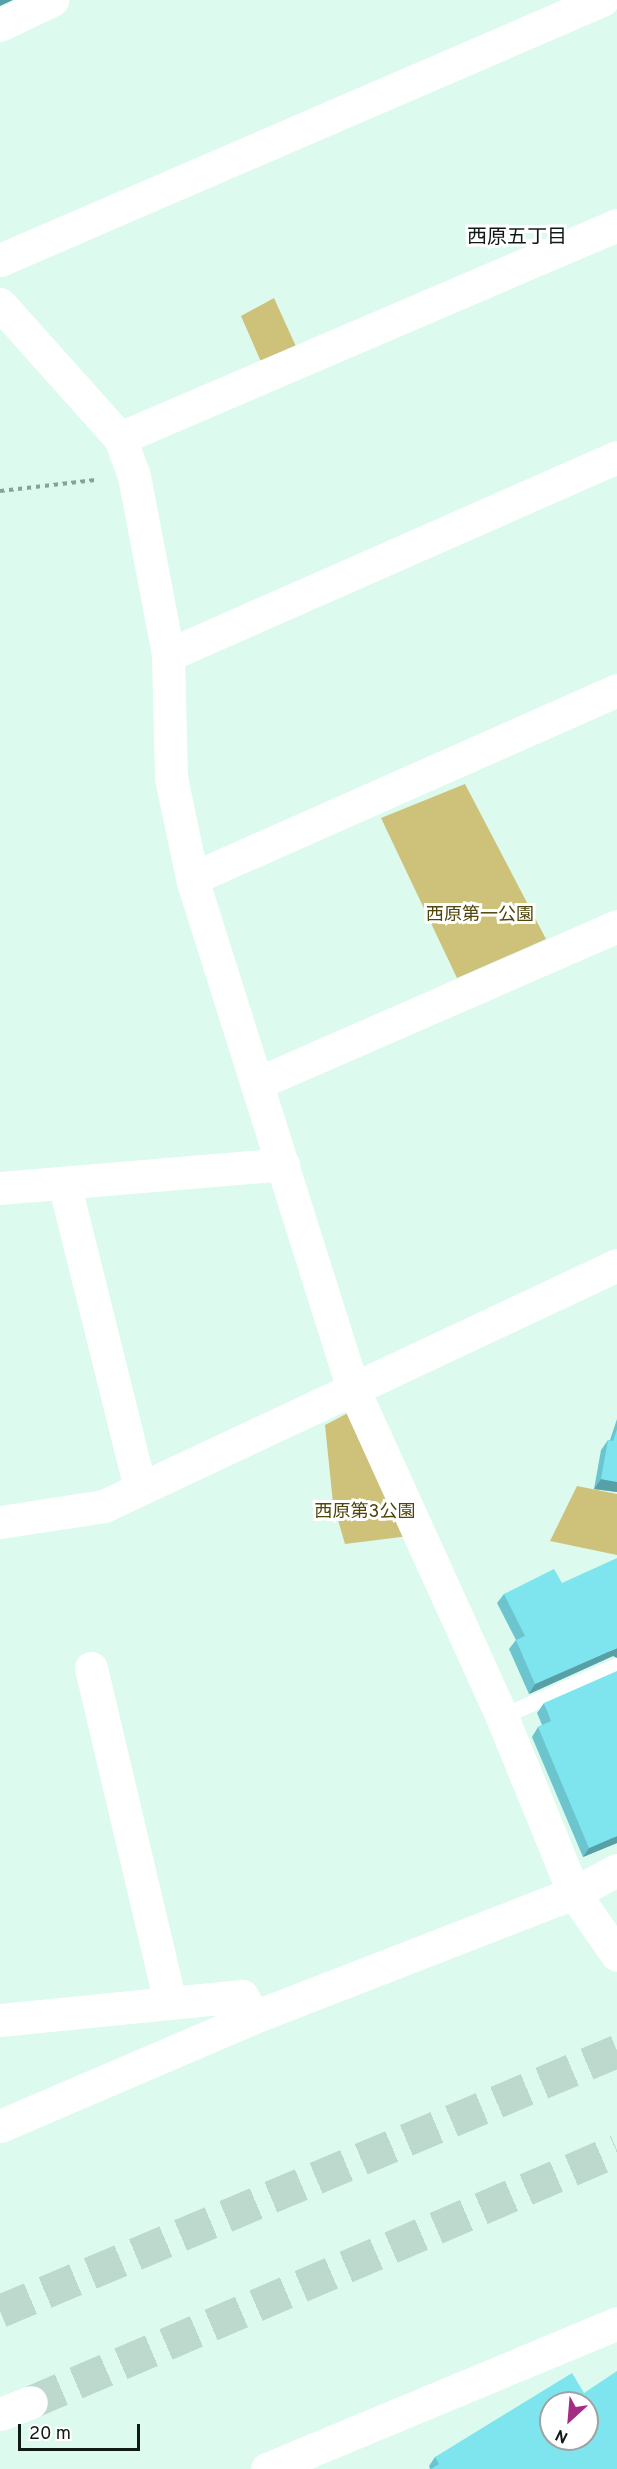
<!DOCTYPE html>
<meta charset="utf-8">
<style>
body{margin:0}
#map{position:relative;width:617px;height:2469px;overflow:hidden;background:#dcfbee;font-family:Overpass,"Noto Sans JP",sans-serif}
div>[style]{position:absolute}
.green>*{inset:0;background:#cec17a}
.motorway-tunnel>*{height:33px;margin-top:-16.5px;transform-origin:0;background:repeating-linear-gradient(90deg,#bdd9ce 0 33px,transparent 0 49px)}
.path>*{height:4px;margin-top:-2px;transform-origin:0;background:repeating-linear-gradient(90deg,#8aa197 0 4.5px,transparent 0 9px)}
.service>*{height:16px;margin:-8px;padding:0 8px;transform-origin:8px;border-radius:8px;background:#fff}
.minor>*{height:33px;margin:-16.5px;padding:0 16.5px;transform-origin:16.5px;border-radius:16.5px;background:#fff}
.motorway>*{height:33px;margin:-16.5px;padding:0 16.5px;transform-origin:16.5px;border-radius:16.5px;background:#fff}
.wall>*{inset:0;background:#6cc5ce}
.shaded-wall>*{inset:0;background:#58a0a7}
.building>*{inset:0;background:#7ee5ef}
span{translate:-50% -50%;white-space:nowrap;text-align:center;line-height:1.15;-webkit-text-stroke:6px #fff;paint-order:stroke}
.park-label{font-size:18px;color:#50460a}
.neighbourhood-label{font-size:20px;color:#0f1a16}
.north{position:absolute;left:539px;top:2391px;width:60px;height:60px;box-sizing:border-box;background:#fff;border:2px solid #9fa3a2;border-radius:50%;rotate:206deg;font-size:16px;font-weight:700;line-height:24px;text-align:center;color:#0f1a16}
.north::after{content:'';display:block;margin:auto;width:21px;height:27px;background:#a42c83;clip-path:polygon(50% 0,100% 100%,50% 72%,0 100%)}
.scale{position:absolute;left:18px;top:2424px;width:122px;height:27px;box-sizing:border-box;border:3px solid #0f1a16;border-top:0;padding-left:8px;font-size:18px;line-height:21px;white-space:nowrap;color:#0f1a16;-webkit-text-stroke:4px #fff;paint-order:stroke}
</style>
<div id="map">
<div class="green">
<i style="clip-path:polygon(274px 298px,298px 351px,262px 364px,241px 316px)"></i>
<i style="clip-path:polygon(465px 784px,546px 939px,457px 978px,381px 818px)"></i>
<i style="clip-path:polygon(348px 1413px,409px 1536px,345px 1544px,333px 1503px,325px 1425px)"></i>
<i style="clip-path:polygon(577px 1486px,617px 1494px,617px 1555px,550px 1541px)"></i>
</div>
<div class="motorway-tunnel">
<i style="left:0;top:2311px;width:670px;rotate:-22.85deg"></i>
<i style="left:31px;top:2402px;width:638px;rotate:-23.27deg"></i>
</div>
<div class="path">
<i style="left:0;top:491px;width:96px;rotate:-6.6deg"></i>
</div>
<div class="service">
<i style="left:502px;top:1717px;width:126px;rotate:-23.9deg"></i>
</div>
<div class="minor">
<i style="left:0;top:25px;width:58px;rotate:-25.7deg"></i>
<i style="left:0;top:260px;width:656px;rotate:-23.36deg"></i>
<i style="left:0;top:304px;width:180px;rotate:48.2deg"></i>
<i style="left:120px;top:438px;width:40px;rotate:69.8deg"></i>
<i style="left:134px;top:476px;width:182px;rotate:79.2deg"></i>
<i style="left:168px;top:655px;width:123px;rotate:88.6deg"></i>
<i style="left:171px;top:778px;width:106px;rotate:78.1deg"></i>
<i style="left:193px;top:882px;width:528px;rotate:72.49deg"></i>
<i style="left:352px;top:1386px;width:363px;rotate:65.6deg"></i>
<i style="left:502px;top:1717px;width:190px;rotate:67.8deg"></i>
<i style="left:574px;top:1893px;width:75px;rotate:55.3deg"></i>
<i style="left:120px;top:438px;width:541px;rotate:-23.2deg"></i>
<i style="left:168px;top:655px;width:491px;rotate:-23.8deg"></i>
<i style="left:193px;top:878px;width:464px;rotate:-23.9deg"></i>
<i style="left:258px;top:1083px;width:392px;rotate:-23.6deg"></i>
<i style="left:64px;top:1183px;width:314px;rotate:76deg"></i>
<i style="left:0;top:1188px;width:284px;rotate:-4.8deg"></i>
<i style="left:0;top:1522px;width:105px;rotate:-8.7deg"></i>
<i style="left:104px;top:1506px;width:567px;rotate:-25.16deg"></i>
<i style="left:91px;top:1668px;width:344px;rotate:76.7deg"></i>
<i style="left:0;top:2020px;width:243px;rotate:-5.7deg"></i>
<i style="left:242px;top:1996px;width:24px;rotate:60deg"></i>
<i style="left:0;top:2126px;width:276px;rotate:-23.2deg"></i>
<i style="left:254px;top:2017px;width:343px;rotate:-21.2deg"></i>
<i style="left:574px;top:1893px;width:49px;rotate:-28.1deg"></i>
<i style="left:267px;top:2469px;width:379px;rotate:-22.6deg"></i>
</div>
<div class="motorway">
<i style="left:0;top:2414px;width:33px;rotate:-21deg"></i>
</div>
<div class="wall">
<i style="clip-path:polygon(617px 1419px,617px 1492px,594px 1489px,601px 1450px,608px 1440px,610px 1440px)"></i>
<i style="clip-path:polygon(562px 1583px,613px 1656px,529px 1694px,509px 1649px,516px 1640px,497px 1603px,504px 1594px)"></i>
<i style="clip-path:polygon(544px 1703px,617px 1843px,583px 1857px,532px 1737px,538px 1727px,542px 1725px,537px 1713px)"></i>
<i style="clip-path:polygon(584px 2393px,617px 2469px,430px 2469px,429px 2466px,435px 2457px)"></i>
</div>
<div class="shaded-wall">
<i style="clip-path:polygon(0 0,13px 0,0 6px)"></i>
<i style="clip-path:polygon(601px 1479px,617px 1482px,617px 1492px,594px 1489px)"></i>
<i style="clip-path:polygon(617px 1648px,617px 1658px,613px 1656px,529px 1694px,535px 1684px)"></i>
<i style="clip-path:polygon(617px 1836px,617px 1843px,583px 1857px,589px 1848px)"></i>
</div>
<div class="building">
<i style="clip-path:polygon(617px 1429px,617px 1482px,601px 1479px,608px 1440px,613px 1441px)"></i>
<i style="clip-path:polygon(617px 1558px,617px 1648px,535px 1684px,516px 1640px,525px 1636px,504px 1594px,554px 1569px,562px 1583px)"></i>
<i style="clip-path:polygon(617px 1671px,617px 1836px,589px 1848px,538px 1727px,551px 1721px,544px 1703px)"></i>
<i style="clip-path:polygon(evenodd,617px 2371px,617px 2469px,431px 2469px,439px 2464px,435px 2457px,572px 2373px,584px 2393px,617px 2371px,551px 2403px,587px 2403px,587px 2439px,551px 2439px,551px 2403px)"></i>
</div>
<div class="park-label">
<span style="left:480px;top:916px">西原第一公園</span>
<span style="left:365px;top:1513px">西原第3公園</span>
</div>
<div class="neighbourhood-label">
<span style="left:517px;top:238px">西原五丁目</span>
</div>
<div class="north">N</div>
<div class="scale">20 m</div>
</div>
